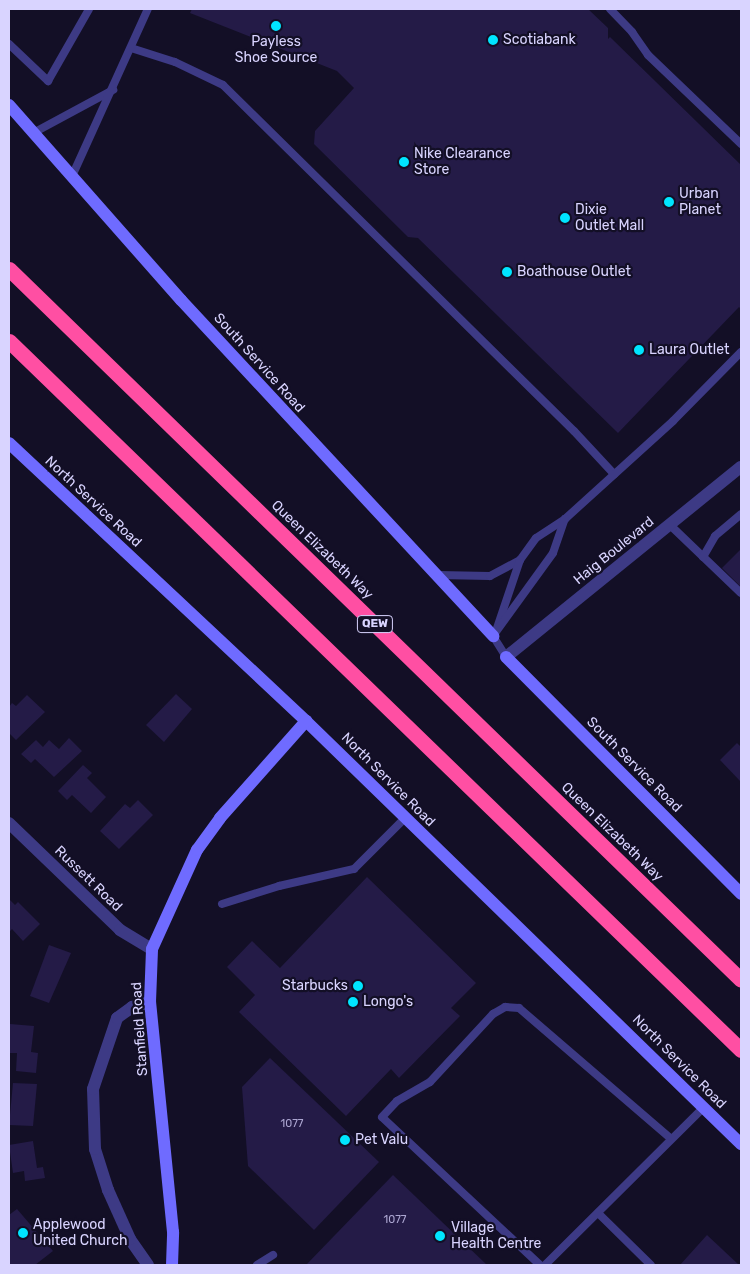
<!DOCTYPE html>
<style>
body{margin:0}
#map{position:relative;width:750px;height:1274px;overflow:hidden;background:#130f26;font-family:Rubik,sans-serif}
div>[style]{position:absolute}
.building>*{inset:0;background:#241b47}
.lane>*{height:8px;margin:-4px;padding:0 4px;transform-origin:4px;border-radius:4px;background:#3d3a85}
.street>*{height:12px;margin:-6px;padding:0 6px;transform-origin:6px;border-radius:6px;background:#3d3a85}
.secondary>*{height:12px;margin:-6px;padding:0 6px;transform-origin:6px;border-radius:6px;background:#6f6bff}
.highway>*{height:15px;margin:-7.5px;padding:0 7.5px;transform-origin:7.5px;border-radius:7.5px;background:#ff4fa3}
.dots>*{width:14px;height:14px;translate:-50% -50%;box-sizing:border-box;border:2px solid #130f26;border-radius:50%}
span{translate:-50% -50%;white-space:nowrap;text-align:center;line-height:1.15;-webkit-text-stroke:4.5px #130f26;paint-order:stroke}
.number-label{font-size:11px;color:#aca6d1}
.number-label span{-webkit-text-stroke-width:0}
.shield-label span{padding:1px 4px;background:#130f26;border:1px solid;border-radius:4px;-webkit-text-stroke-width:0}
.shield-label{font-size:12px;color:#d9d4ff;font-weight:700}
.poi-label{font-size:14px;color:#d9d4ff}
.left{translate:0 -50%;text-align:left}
.right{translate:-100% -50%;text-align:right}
.street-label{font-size:14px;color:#d9d4ff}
.frame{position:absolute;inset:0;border:10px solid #d9d4ff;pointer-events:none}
</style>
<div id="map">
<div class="building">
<i style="clip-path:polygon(192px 9px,588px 9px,608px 28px,608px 39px,610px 37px,741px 165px,741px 309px,739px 307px,618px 433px,418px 238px,408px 237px,314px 144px,315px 131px,354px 88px,337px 71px,190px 13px)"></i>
<i style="clip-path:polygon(741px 549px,741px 587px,722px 568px)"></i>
<i style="clip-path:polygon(176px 694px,192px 709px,164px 742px,146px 725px)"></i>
<i style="clip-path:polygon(27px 695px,45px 712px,16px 740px,9px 733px,9px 707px,12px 703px,16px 706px)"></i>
<i style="clip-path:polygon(69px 738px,82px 751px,54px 777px,35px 759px,31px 763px,21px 754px,36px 740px,43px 747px,49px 740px,59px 749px)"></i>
<i style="clip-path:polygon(737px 743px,741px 747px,741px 782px,720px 760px)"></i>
<i style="clip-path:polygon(83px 765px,92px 773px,87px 778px,106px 797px,91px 813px,72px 795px,67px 800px,58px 791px)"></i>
<i style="clip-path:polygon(138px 800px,153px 815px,119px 849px,100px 831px,125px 804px,130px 808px)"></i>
<i style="clip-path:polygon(367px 877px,476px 983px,451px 1008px,460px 1016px,399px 1078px,391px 1069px,346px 1116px,239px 1012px,255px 995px,227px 967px,252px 941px,280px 968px)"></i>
<i style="clip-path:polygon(9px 899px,15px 905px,18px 902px,40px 924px,23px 941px,12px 929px,9px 932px)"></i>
<i style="clip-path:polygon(49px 945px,71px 953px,49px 1003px,30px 996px)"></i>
<i style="clip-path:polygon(10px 1024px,34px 1026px,31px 1052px,38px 1053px,36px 1073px,16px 1071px,17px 1053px,9px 1053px)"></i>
<i style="clip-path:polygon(270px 1058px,379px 1162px,314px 1230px,248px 1166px,242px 1087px)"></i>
<i style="clip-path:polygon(13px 1083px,37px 1084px,33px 1126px,9px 1125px)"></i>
<i style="clip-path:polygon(33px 1141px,37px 1168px,43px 1167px,45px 1178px,25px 1181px,24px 1171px,13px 1173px,9px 1145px)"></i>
<i style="clip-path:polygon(393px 1175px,487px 1265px,306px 1265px)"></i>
<i style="clip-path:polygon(17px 1209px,53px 1251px,35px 1265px,9px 1265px,9px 1215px)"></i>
<i style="clip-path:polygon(707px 1235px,739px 1265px,680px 1265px)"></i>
</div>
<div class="lane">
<i style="left:610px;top:9px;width:32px;rotate:46deg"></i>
<i style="left:632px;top:32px;width:28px;rotate:55deg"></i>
<i style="left:648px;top:55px;width:129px;rotate:43.7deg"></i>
<i style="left:9px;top:44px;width:54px;rotate:43.5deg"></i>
<i style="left:48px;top:81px;width:83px;rotate:-60.3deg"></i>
<i style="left:131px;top:48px;width:46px;rotate:17.7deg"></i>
<i style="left:175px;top:62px;width:53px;rotate:25.6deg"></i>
<i style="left:223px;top:85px;width:493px;rotate:44.6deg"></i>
<i style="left:574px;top:431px;width:59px;rotate:47.1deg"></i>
<i style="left:35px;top:132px;width:89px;rotate:-28.3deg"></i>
<i style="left:73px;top:174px;width:181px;rotate:-65.6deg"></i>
<i style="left:670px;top:525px;width:98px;rotate:43.8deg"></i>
<i style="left:703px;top:557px;width:24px;rotate:-60deg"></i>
<i style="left:715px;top:536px;width:34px;rotate:-40deg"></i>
<i style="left:438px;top:575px;width:52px;rotate:1.1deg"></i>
<i style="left:490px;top:576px;width:34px;rotate:-28deg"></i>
<i style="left:520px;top:560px;width:27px;rotate:-54deg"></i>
<i style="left:536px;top:538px;width:35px;rotate:-33deg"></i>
<i style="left:565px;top:519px;width:146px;rotate:-42.2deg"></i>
<i style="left:673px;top:421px;width:97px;rotate:-45.4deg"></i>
<i style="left:497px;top:628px;width:72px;rotate:-71.3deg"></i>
<i style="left:493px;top:636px;width:102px;rotate:-54.1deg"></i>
<i style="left:553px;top:553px;width:36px;rotate:-71deg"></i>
<i style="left:493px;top:636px;width:25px;rotate:58deg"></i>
<i style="left:222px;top:904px;width:60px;rotate:-17.5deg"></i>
<i style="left:279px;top:886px;width:77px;rotate:-12.8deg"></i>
<i style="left:354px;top:869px;width:72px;rotate:-45deg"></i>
<i style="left:598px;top:1213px;width:74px;rotate:44.5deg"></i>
<i style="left:257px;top:1265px;width:19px;rotate:-32deg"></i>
<i style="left:540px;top:1265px;width:216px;rotate:-136.9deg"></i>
<i style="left:382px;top:1117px;width:22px;rotate:-47deg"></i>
<i style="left:397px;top:1101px;width:38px;rotate:-30deg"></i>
<i style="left:430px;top:1082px;width:93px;rotate:-47.2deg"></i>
<i style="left:493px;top:1014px;width:14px;rotate:-30deg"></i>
<i style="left:505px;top:1007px;width:14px;rotate:4deg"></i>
<i style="left:519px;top:1008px;width:199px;rotate:40.7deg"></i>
<i style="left:545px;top:1265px;width:224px;rotate:-44.8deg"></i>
</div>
<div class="street">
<i style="left:506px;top:657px;width:302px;rotate:-39deg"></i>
<i style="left:9px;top:823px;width:154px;rotate:43.9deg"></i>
<i style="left:120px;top:930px;width:37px;rotate:31deg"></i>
<i style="left:148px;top:1265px;width:32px;rotate:-125deg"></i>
<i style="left:130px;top:1239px;width:54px;rotate:-114.2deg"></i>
<i style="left:108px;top:1190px;width:43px;rotate:-107.6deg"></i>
<i style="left:95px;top:1149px;width:60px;rotate:-91.9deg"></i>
<i style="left:93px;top:1089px;width:75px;rotate:-71.3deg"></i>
<i style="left:117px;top:1018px;width:19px;rotate:-36deg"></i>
<i style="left:132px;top:1007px;width:19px;rotate:-16deg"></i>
</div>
<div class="secondary">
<i style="left:9px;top:105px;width:260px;rotate:48.6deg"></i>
<i style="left:181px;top:300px;width:459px;rotate:47.1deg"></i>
<i style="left:9px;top:443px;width:407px;rotate:43.1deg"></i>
<i style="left:306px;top:721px;width:607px;rotate:44.2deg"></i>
<i style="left:506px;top:657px;width:334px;rotate:45.2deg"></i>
<i style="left:172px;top:1265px;width:33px;rotate:-88deg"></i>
<i style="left:173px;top:1232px;width:231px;rotate:-95.7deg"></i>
<i style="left:150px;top:1002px;width:53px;rotate:-87.8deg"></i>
<i style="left:152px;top:949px;width:109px;rotate:-65.6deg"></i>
<i style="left:197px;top:850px;width:39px;rotate:-54deg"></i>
<i style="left:220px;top:818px;width:130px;rotate:-48.4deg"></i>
</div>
<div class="highway">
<i style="left:9px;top:269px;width:1020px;rotate:44.17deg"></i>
<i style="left:9px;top:341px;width:1019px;rotate:44.09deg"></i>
</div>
<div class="dots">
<i style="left:276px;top:26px;background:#00e5ff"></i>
<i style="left:493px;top:40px;background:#00e5ff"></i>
<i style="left:404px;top:162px;background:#00e5ff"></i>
<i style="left:669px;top:202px;background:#00e5ff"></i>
<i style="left:565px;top:218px;background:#00e5ff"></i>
<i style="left:507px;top:272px;background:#00e5ff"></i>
<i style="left:639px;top:350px;background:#00e5ff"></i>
<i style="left:358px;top:986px;background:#00e5ff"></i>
<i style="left:353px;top:1002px;background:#00e5ff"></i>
<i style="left:345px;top:1140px;background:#00e5ff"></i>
<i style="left:23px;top:1233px;background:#00e5ff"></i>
<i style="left:440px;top:1236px;background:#00e5ff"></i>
</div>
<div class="number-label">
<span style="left:292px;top:1124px">1077</span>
<span style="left:395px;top:1220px">1077</span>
</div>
<div class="shield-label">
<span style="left:375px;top:624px">QEW</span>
</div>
<div class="poi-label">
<span class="left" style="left:503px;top:40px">Scotiabank</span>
<span style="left:276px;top:50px">Payless<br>Shoe Source</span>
<span class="left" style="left:414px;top:162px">Nike Clearance<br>Store</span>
<span class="left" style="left:679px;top:202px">Urban<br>Planet</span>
<span class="left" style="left:575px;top:218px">Dixie<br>Outlet Mall</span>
<span class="left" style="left:517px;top:272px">Boathouse Outlet</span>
<span class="left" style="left:649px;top:350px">Laura Outlet</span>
<span class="right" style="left:348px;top:986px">Starbucks</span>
<span class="left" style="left:363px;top:1002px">Longo's</span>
<span class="left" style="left:355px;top:1140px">Pet Valu</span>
<span class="left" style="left:33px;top:1233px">Applewood<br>United Church</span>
<span class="left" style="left:451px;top:1236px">Village<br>Health Centre</span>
</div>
<div class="street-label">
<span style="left:259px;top:363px;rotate:48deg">South Service Road</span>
<span style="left:93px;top:502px;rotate:43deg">North Service Road</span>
<span style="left:322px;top:550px;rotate:44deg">Queen Elizabeth Way</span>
<span style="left:614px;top:551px;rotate:-39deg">Haig Boulevard</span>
<span style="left:634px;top:765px;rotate:45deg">South Service Road</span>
<span style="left:388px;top:780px;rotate:45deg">North Service Road</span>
<span style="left:612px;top:832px;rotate:44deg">Queen Elizabeth Way</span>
<span style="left:88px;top:879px;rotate:44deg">Russett Road</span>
<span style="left:140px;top:1029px;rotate:-94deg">Stanfield Road</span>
<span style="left:679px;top:1062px;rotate:45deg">North Service Road</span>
</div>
<div class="frame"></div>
</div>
